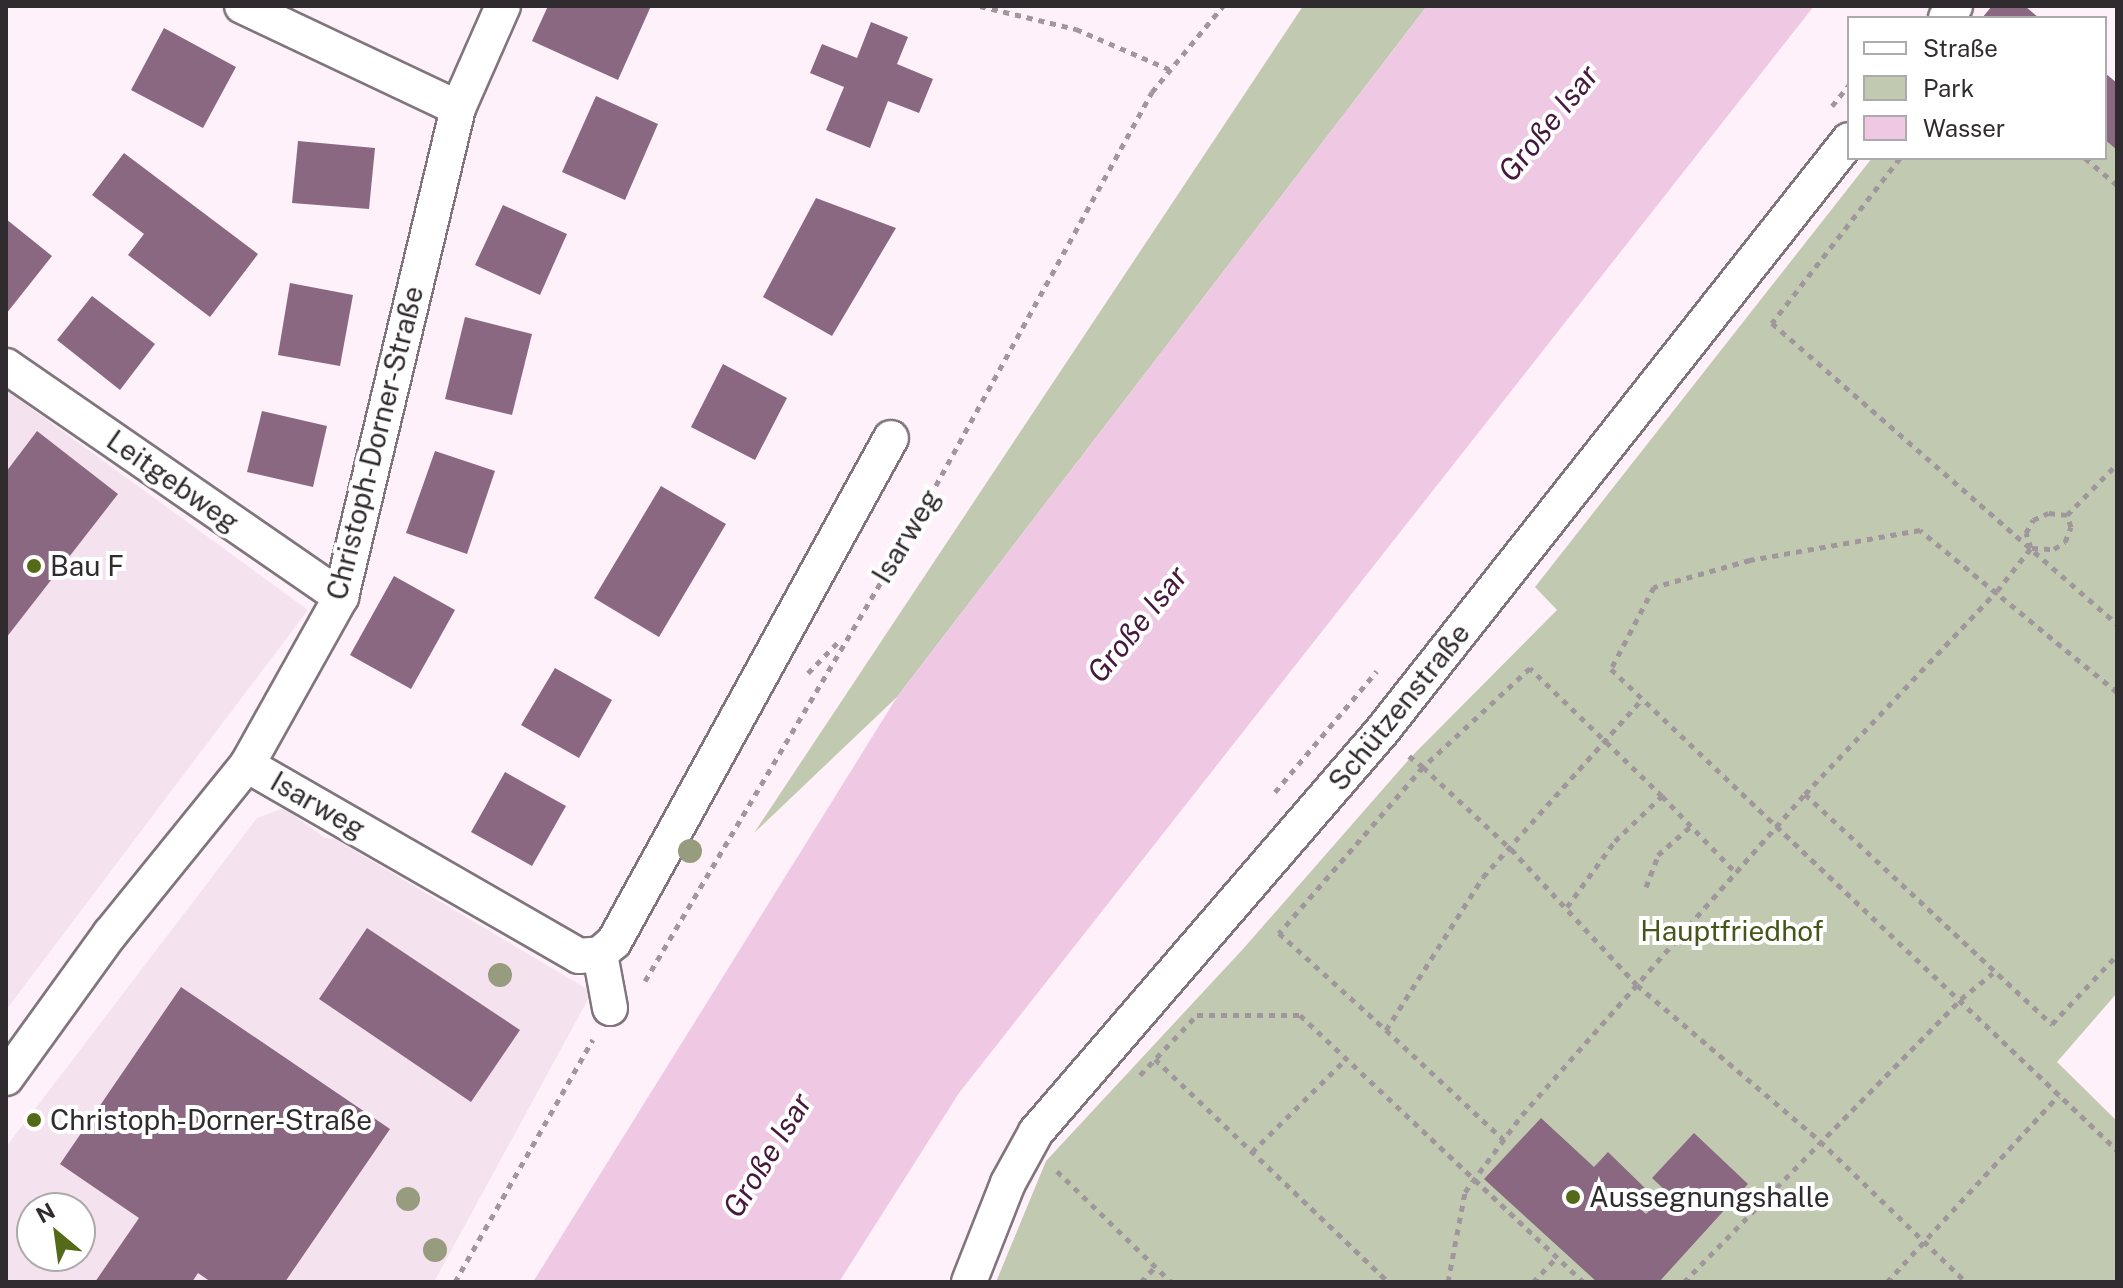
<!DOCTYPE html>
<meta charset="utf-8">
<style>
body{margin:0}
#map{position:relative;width:2123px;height:1288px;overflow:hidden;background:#fef1fa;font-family:"Public Sans",sans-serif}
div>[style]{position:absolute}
.built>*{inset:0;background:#f5e2ef}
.green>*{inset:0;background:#c1cab1}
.water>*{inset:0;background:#efc9e4}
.building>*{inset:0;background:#8b6881}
.path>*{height:5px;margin-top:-2.5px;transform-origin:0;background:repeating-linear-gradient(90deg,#a0979d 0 6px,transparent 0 12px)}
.roads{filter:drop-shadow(2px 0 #80757c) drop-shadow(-2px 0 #80757c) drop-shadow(0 2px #80757c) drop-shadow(0 -2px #80757c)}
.minor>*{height:34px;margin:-17px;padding:0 17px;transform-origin:17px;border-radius:17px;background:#fff}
.trees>*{width:24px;height:24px;margin:-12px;border-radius:50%;background:#989c7f}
.dots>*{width:22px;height:22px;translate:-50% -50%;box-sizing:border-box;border:4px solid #fff;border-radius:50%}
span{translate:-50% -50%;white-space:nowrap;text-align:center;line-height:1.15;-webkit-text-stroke:8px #fff;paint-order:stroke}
.street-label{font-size:28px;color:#302b2e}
.poi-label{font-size:28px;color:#302b2e}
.left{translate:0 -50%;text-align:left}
.park-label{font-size:28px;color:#44561a}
.water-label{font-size:30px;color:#45183c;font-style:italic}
.frame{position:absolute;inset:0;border:8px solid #302b2e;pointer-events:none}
.legend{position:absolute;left:1847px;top:16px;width:260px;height:144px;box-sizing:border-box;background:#fff;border:2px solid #acaaab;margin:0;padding:10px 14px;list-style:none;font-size:24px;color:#302b2e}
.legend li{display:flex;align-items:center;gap:16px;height:40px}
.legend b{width:40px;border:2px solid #acaaab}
.north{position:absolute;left:16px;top:1192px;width:80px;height:80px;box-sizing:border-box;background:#fff;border:2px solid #acaaab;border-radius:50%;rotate:331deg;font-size:22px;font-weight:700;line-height:32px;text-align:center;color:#302b2e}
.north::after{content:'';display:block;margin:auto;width:28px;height:36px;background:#546a19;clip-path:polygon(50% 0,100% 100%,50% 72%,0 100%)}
</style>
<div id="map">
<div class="built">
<i style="clip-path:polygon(6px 390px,308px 610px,6px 1010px)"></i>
<i style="clip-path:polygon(evenodd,284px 808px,325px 838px,335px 839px,592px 992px,434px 1282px,6px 1282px,6px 1147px,257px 818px,284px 808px,32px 1208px,80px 1208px,80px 1256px,32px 1256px,32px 1208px)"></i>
</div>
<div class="green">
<i style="clip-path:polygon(1303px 6px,1427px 6px,897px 697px,754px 833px)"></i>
<i style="clip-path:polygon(2105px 140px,2117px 150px,2117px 993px,2057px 1062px,2117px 1121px,2117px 1282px,996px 1282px,1046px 1161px,1243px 949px,1411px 757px,1557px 610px,1535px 587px,1872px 158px,2105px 158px)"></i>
</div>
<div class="water">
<i style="clip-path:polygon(1427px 6px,1814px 6px,959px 1093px,839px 1282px,533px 1282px,897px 697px)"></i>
</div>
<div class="building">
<i style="clip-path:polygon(548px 6px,651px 6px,618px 80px,532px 41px)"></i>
<i style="clip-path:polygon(1992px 6px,2025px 6px,2039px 18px,1982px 18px)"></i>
<i style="clip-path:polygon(871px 22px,908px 37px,897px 64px,933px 79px,919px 113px,888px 101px,870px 148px,826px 130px,844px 87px,810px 73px,822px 44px,857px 58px)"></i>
<i style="clip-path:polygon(164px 28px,236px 67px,203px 128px,131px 90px)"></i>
<i style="clip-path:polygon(2105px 73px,2117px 83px,2117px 150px,2105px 140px)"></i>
<i style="clip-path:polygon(596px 96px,658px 124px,625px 200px,562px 172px)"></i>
<i style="clip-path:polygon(298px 141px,375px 148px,369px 209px,292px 203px)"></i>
<i style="clip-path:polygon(124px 153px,258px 254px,210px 317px,128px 255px,144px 234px,92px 195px)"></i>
<i style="clip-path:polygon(816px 198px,896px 228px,832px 336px,763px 297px)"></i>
<i style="clip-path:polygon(503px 205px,567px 234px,540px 295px,475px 265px)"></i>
<i style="clip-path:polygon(6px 219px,52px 256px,6px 314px)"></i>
<i style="clip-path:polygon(290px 283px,353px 295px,340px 366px,278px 355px)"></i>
<i style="clip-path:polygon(92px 296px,155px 344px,120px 390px,57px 340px)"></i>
<i style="clip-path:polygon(465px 317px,532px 334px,512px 415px,445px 399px)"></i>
<i style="clip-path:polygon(723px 364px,787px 398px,755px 460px,691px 427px)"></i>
<i style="clip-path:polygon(262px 411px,327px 426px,313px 487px,247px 472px)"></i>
<i style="clip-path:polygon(37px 431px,118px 494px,6px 638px,6px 472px)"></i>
<i style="clip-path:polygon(435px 451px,495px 471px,467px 554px,406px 533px)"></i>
<i style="clip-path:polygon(661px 486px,726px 524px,659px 637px,594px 598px)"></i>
<i style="clip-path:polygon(394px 576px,455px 610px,411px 689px,350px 655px)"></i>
<i style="clip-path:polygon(555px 668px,612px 700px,579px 758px,521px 725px)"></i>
<i style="clip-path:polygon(505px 772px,566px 806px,532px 866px,471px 832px)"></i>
<i style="clip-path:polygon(367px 928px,520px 1030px,471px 1102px,319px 999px)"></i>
<i style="clip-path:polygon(181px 987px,390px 1129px,285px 1282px,211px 1282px,198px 1273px,192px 1282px,95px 1282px,139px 1218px,60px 1164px)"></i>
<i style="clip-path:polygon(1541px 1118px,1594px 1167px,1608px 1152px,1648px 1191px,1635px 1204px,1646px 1214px,1667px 1192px,1652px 1178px,1694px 1133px,1748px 1184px,1659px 1282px,1597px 1282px,1484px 1179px)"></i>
</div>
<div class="path">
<i style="left:980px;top:6px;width:99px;rotate:13.5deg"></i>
<i style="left:1076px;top:29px;width:101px;rotate:23.3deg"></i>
<i style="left:1832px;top:106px;width:27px;rotate:-51deg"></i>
<i style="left:1900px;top:158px;width:209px;rotate:127.8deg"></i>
<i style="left:1772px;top:323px;width:458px;rotate:41.1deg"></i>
<i style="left:2085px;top:158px;width:42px;rotate:40.2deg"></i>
<i style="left:2032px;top:548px;width:22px;rotate:3deg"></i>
<i style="left:2054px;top:549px;width:13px;rotate:-32deg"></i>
<i style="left:2065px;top:542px;width:16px;rotate:-68deg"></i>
<i style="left:2071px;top:527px;width:13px;rotate:-108deg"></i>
<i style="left:808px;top:673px;width:46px;rotate:-45.9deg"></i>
<i style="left:2117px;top:692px;width:255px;rotate:-140.6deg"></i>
<i style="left:1920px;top:530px;width:173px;rotate:170deg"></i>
<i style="left:1750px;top:560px;width:100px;rotate:164.3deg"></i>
<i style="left:1654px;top:587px;width:93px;rotate:117.7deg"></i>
<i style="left:1611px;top:669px;width:698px;rotate:43.55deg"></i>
<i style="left:1409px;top:756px;width:18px;rotate:38deg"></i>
<i style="left:1423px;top:767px;width:220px;rotate:130.9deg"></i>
<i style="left:1279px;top:933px;width:144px;rotate:42.2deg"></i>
<i style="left:1386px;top:1030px;width:181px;rotate:-57.6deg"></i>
<i style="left:1483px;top:877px;width:239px;rotate:-48.2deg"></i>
<i style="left:1275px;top:792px;width:158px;rotate:-49.9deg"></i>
<i style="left:1805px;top:794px;width:338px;rotate:43deg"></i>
<i style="left:2052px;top:1024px;width:95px;rotate:-46.7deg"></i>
<i style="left:1662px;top:796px;width:184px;rotate:-135.9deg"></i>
<i style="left:1530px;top:668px;width:146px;rotate:137.2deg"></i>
<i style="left:1423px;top:767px;width:120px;rotate:43deg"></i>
<i style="left:1511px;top:849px;width:185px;rotate:47.2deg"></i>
<i style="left:1637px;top:985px;width:240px;rotate:40.4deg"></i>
<i style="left:1820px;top:1141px;width:203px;rotate:44deg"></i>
<i style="left:1646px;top:887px;width:34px;rotate:-69deg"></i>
<i style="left:1658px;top:855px;width:44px;rotate:-41.3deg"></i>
<i style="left:1567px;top:907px;width:82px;rotate:-54deg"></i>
<i style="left:1615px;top:841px;width:65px;rotate:-43.8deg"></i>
<i style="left:1662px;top:796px;width:107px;rotate:46.1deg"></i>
<i style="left:645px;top:981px;width:515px;rotate:-59.4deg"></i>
<i style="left:907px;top:538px;width:509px;rotate:-61.22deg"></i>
<i style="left:1152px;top:92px;width:112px;rotate:-50.5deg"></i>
<i style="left:1386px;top:1030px;width:161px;rotate:43deg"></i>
<i style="left:1155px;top:1059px;width:323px;rotate:43.7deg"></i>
<i style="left:1140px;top:1075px;width:83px;rotate:-46.5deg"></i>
<i style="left:1197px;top:1015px;width:103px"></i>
<i style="left:1300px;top:1015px;width:389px;rotate:43.3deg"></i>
<i style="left:1252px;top:1152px;width:132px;rotate:-44.7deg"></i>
<i style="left:1057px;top:1171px;width:159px;rotate:44.2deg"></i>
<i style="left:455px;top:1282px;width:279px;rotate:-60.4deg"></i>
<i style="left:1141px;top:1282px;width:21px;rotate:-47deg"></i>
<i style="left:1448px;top:1282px;width:92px;rotate:-79.3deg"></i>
<i style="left:1465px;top:1192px;width:96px;rotate:-53.5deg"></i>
<i style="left:1522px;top:1115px;width:428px;rotate:-48.6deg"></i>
<i style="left:1805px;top:794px;width:279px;rotate:-46.6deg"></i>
<i style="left:1997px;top:591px;width:55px;rotate:-51.7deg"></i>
<i style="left:2031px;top:548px;width:16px;rotate:-108deg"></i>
<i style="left:2026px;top:533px;width:15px;rotate:-62deg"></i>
<i style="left:2033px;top:520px;width:17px;rotate:-24deg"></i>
<i style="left:2049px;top:513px;width:18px;rotate:6deg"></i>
<i style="left:2067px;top:515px;width:71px;rotate:-45.6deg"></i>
<i style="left:1533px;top:1282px;width:35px;rotate:-46deg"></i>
<i style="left:1684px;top:1282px;width:396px;rotate:-45.6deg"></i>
<i style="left:1961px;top:999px;width:41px;rotate:-39.1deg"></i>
<i style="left:1887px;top:1282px;width:253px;rotate:-47.4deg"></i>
</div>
<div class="roads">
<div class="minor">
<i style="left:242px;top:6px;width:239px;rotate:25.3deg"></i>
<i style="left:1946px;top:18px;width:15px;rotate:-53deg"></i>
<i style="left:6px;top:366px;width:407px;rotate:34.6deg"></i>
<i style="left:247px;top:765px;width:383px;rotate:29.9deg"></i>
<i style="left:579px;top:956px;width:21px;rotate:-5deg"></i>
<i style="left:600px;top:954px;width:55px;rotate:79.5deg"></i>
<i style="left:600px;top:954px;width:18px;rotate:-41deg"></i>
<i style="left:614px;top:942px;width:575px;rotate:-61.21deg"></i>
<i style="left:6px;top:1078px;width:178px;rotate:-54.2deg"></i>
<i style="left:110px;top:934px;width:218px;rotate:-51deg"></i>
<i style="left:247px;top:765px;width:193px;rotate:-60.8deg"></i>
<i style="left:341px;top:597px;width:503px;rotate:-76.54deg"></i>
<i style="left:458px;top:108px;width:111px;rotate:-66.2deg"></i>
<i style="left:969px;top:1282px;width:106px;rotate:-68.5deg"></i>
<i style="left:1008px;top:1183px;width:58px;rotate:-61.2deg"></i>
<i style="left:1036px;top:1132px;width:530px;rotate:-49.21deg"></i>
<i style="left:1382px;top:731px;width:753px;rotate:-51.68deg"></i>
</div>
</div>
<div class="trees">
<i style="left:690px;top:851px"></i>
<i style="left:500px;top:975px"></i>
<i style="left:408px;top:1199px"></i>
<i style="left:435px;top:1250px"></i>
</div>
<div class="dots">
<i style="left:34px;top:566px;background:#546a19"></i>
<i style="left:34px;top:1120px;background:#546a19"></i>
<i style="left:1573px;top:1197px;background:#546a19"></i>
</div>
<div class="street-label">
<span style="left:375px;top:443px;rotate:-76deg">Christoph-Dorner-Straße</span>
<span style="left:173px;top:481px;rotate:35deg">Leitgebweg</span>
<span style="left:906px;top:536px;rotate:-59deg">Isarweg</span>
<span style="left:1399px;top:707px;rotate:-51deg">Schützenstraße</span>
<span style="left:318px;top:805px;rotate:30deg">Isarweg</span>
</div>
<div class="poi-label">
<span class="left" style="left:50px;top:566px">Bau F</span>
<span class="left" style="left:50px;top:1120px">Christoph-Dorner-Straße</span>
<span class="left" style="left:1589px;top:1197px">Aussegnungshalle</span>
</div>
<div class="park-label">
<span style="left:1732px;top:931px">Hauptfriedhof</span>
</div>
<div class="water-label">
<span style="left:1548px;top:123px;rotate:-51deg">Große Isar</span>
<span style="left:1137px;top:624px;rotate:-51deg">Große Isar</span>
<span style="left:767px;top:1155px;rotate:-58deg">Große Isar</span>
</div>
<div class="frame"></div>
<ul class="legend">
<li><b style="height:10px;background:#fff"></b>Straße</li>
<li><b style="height:22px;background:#c1cab1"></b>Park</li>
<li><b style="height:22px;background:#efc9e4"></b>Wasser</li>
</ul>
<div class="north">N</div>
</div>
